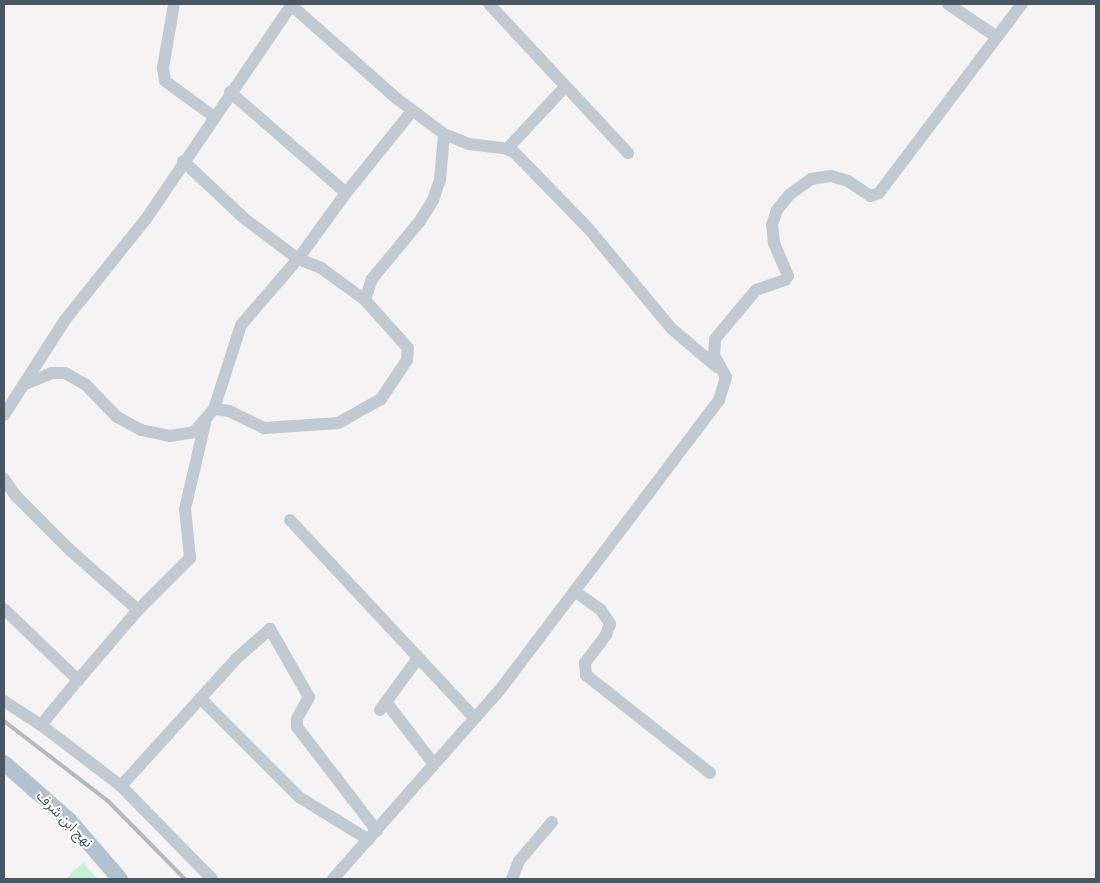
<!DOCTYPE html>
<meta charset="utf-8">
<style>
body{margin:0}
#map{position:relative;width:1100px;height:883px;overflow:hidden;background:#f5f3f3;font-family:Manrope,"Noto Sans Arabic",sans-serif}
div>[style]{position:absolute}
.green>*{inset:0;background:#c3f1d5}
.minor>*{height:12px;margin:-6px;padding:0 6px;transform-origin:6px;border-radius:6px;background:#c1cad2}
.major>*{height:16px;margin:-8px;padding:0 8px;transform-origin:8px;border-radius:8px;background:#b3c2d1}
.rail>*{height:4px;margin:-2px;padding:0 2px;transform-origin:2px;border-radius:2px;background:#b5b8bd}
span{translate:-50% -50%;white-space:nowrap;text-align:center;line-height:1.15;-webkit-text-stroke:4px #fff;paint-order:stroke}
.street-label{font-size:14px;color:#4a5661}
.frame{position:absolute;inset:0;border:5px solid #4a5661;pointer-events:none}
</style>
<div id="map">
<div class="green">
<i style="clip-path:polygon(84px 863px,97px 879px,67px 879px,72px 872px)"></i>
</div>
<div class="minor">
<i style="left:174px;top:4px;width:65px;rotate:99.8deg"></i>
<i style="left:163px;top:68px;width:13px;rotate:81deg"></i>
<i style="left:165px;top:81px;width:59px;rotate:36.1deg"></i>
<i style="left:489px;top:4px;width:204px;rotate:47deg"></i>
<i style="left:948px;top:4px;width:59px;rotate:34deg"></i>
<i style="left:291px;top:5px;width:140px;rotate:41.5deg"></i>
<i style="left:396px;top:98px;width:60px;rotate:36.9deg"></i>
<i style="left:444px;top:134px;width:27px;rotate:22deg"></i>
<i style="left:469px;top:144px;width:38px;rotate:7deg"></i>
<i style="left:507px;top:149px;width:9px;rotate:27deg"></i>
<i style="left:515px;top:153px;width:105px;rotate:45.8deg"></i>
<i style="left:588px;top:228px;width:131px;rotate:50.3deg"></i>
<i style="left:672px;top:329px;width:59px;rotate:40.2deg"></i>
<i style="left:230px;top:92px;width:154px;rotate:41deg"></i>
<i style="left:507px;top:149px;width:85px;rotate:-46.9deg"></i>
<i style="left:183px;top:161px;width:85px;rotate:43.1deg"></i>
<i style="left:245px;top:219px;width:66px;rotate:37deg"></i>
<i style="left:298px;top:259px;width:82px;rotate:-54deg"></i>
<i style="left:346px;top:193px;width:105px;rotate:-51.2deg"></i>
<i style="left:365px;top:300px;width:22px;rotate:-72deg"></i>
<i style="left:372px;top:279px;width:75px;rotate:-50.4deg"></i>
<i style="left:420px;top:221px;width:25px;rotate:-58deg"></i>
<i style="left:433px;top:200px;width:21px;rotate:-71deg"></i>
<i style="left:440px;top:180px;width:46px;rotate:-85deg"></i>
<i style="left:25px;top:384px;width:29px;rotate:-22deg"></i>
<i style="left:52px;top:373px;width:13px"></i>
<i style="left:65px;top:373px;width:23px;rotate:29deg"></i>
<i style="left:85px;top:384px;width:46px;rotate:45.9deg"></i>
<i style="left:117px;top:417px;width:27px;rotate:28deg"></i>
<i style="left:141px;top:430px;width:30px;rotate:12deg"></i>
<i style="left:170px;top:436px;width:24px;rotate:-9deg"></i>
<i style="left:194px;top:432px;width:30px;rotate:-49deg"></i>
<i style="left:214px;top:409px;width:88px;rotate:-72.2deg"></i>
<i style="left:241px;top:325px;width:87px;rotate:-49.2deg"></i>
<i style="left:298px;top:259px;width:25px;rotate:21deg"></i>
<i style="left:321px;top:268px;width:54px;rotate:36deg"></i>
<i style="left:365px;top:300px;width:64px;rotate:48.1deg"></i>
<i style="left:408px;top:348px;width:12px;rotate:95deg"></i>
<i style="left:407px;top:360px;width:47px;rotate:123.7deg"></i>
<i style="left:381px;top:399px;width:49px;rotate:150.8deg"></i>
<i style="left:338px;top:423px;width:74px;rotate:176.1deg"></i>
<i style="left:264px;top:428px;width:39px;rotate:-154deg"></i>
<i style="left:229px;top:411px;width:15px;rotate:-172deg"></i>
<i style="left:4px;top:415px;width:113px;rotate:-57.3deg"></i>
<i style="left:65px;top:320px;width:129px;rotate:-51.3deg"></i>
<i style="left:146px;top:219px;width:260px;rotate:-55.8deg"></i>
<i style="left:4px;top:479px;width:21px;rotate:55deg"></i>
<i style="left:16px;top:496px;width:78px;rotate:45deg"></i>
<i style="left:71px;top:551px;width:89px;rotate:41.4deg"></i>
<i style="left:290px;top:520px;width:270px;rotate:47deg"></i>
<i style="left:576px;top:592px;width:31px;rotate:36deg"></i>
<i style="left:601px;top:610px;width:17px;rotate:57deg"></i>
<i style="left:610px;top:624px;width:12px;rotate:110deg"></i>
<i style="left:606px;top:635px;width:35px;rotate:127deg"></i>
<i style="left:585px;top:663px;width:12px;rotate:85deg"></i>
<i style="left:586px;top:675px;width:158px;rotate:38.3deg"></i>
<i style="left:4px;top:609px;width:103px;rotate:43.8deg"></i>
<i style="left:78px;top:680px;width:92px;rotate:-49.4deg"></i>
<i style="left:138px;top:610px;width:74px;rotate:-45deg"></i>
<i style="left:190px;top:558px;width:49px;rotate:-95.8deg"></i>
<i style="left:185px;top:509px;width:88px;rotate:-76.9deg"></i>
<i style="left:200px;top:698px;width:140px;rotate:45deg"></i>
<i style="left:299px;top:797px;width:82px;rotate:31.6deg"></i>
<i style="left:4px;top:701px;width:44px;rotate:33deg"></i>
<i style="left:41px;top:725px;width:101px;rotate:37.3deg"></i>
<i style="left:121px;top:786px;width:130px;rotate:45.6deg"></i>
<i style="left:386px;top:702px;width:77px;rotate:52.4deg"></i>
<i style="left:380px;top:710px;width:64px;rotate:-53.8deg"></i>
<i style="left:41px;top:725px;width:58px;rotate:-50.6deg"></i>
<i style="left:121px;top:786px;width:173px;rotate:-47.8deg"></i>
<i style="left:237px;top:658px;width:44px;rotate:-41.3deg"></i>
<i style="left:270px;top:629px;width:78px;rotate:60.2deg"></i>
<i style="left:309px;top:697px;width:25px;rotate:119deg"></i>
<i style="left:297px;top:719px;width:8px;rotate:90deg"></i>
<i style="left:297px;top:727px;width:131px;rotate:52.4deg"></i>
<i style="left:333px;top:879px;width:251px;rotate:-48.6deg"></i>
<i style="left:499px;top:691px;width:365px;rotate:-52.9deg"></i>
<i style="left:719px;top:400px;width:24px;rotate:-73deg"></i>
<i style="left:726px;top:377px;width:25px;rotate:-119deg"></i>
<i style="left:714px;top:355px;width:16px;rotate:-86deg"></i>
<i style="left:715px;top:339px;width:64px;rotate:-50.1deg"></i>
<i style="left:756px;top:290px;width:31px;rotate:-19deg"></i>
<i style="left:785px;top:280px;width:5px;rotate:-53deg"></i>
<i style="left:788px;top:276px;width:36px;rotate:-113deg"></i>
<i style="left:774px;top:243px;width:18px;rotate:-96deg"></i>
<i style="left:772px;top:225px;width:16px;rotate:-72deg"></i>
<i style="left:777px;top:210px;width:19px;rotate:-51deg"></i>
<i style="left:789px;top:195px;width:27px;rotate:-36deg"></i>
<i style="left:811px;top:179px;width:20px;rotate:-9deg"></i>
<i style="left:831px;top:176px;width:18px;rotate:16deg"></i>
<i style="left:848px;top:181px;width:27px;rotate:34deg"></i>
<i style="left:870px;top:196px;width:9px;rotate:-18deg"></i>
<i style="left:879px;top:193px;width:237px;rotate:-52.9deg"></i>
<i style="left:512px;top:879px;width:19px;rotate:-69deg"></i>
<i style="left:519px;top:861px;width:51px;rotate:-49.8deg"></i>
</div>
<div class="major">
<i style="left:4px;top:763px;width:86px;rotate:41.2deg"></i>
<i style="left:69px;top:820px;width:78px;rotate:49.2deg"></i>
</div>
<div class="rail">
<i style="left:4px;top:721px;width:131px;rotate:37.6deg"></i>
<i style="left:108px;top:801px;width:110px;rotate:45.4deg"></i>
</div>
<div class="street-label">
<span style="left:65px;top:819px;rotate:45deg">نهج ابن شرف</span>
</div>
<div class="frame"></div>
</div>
